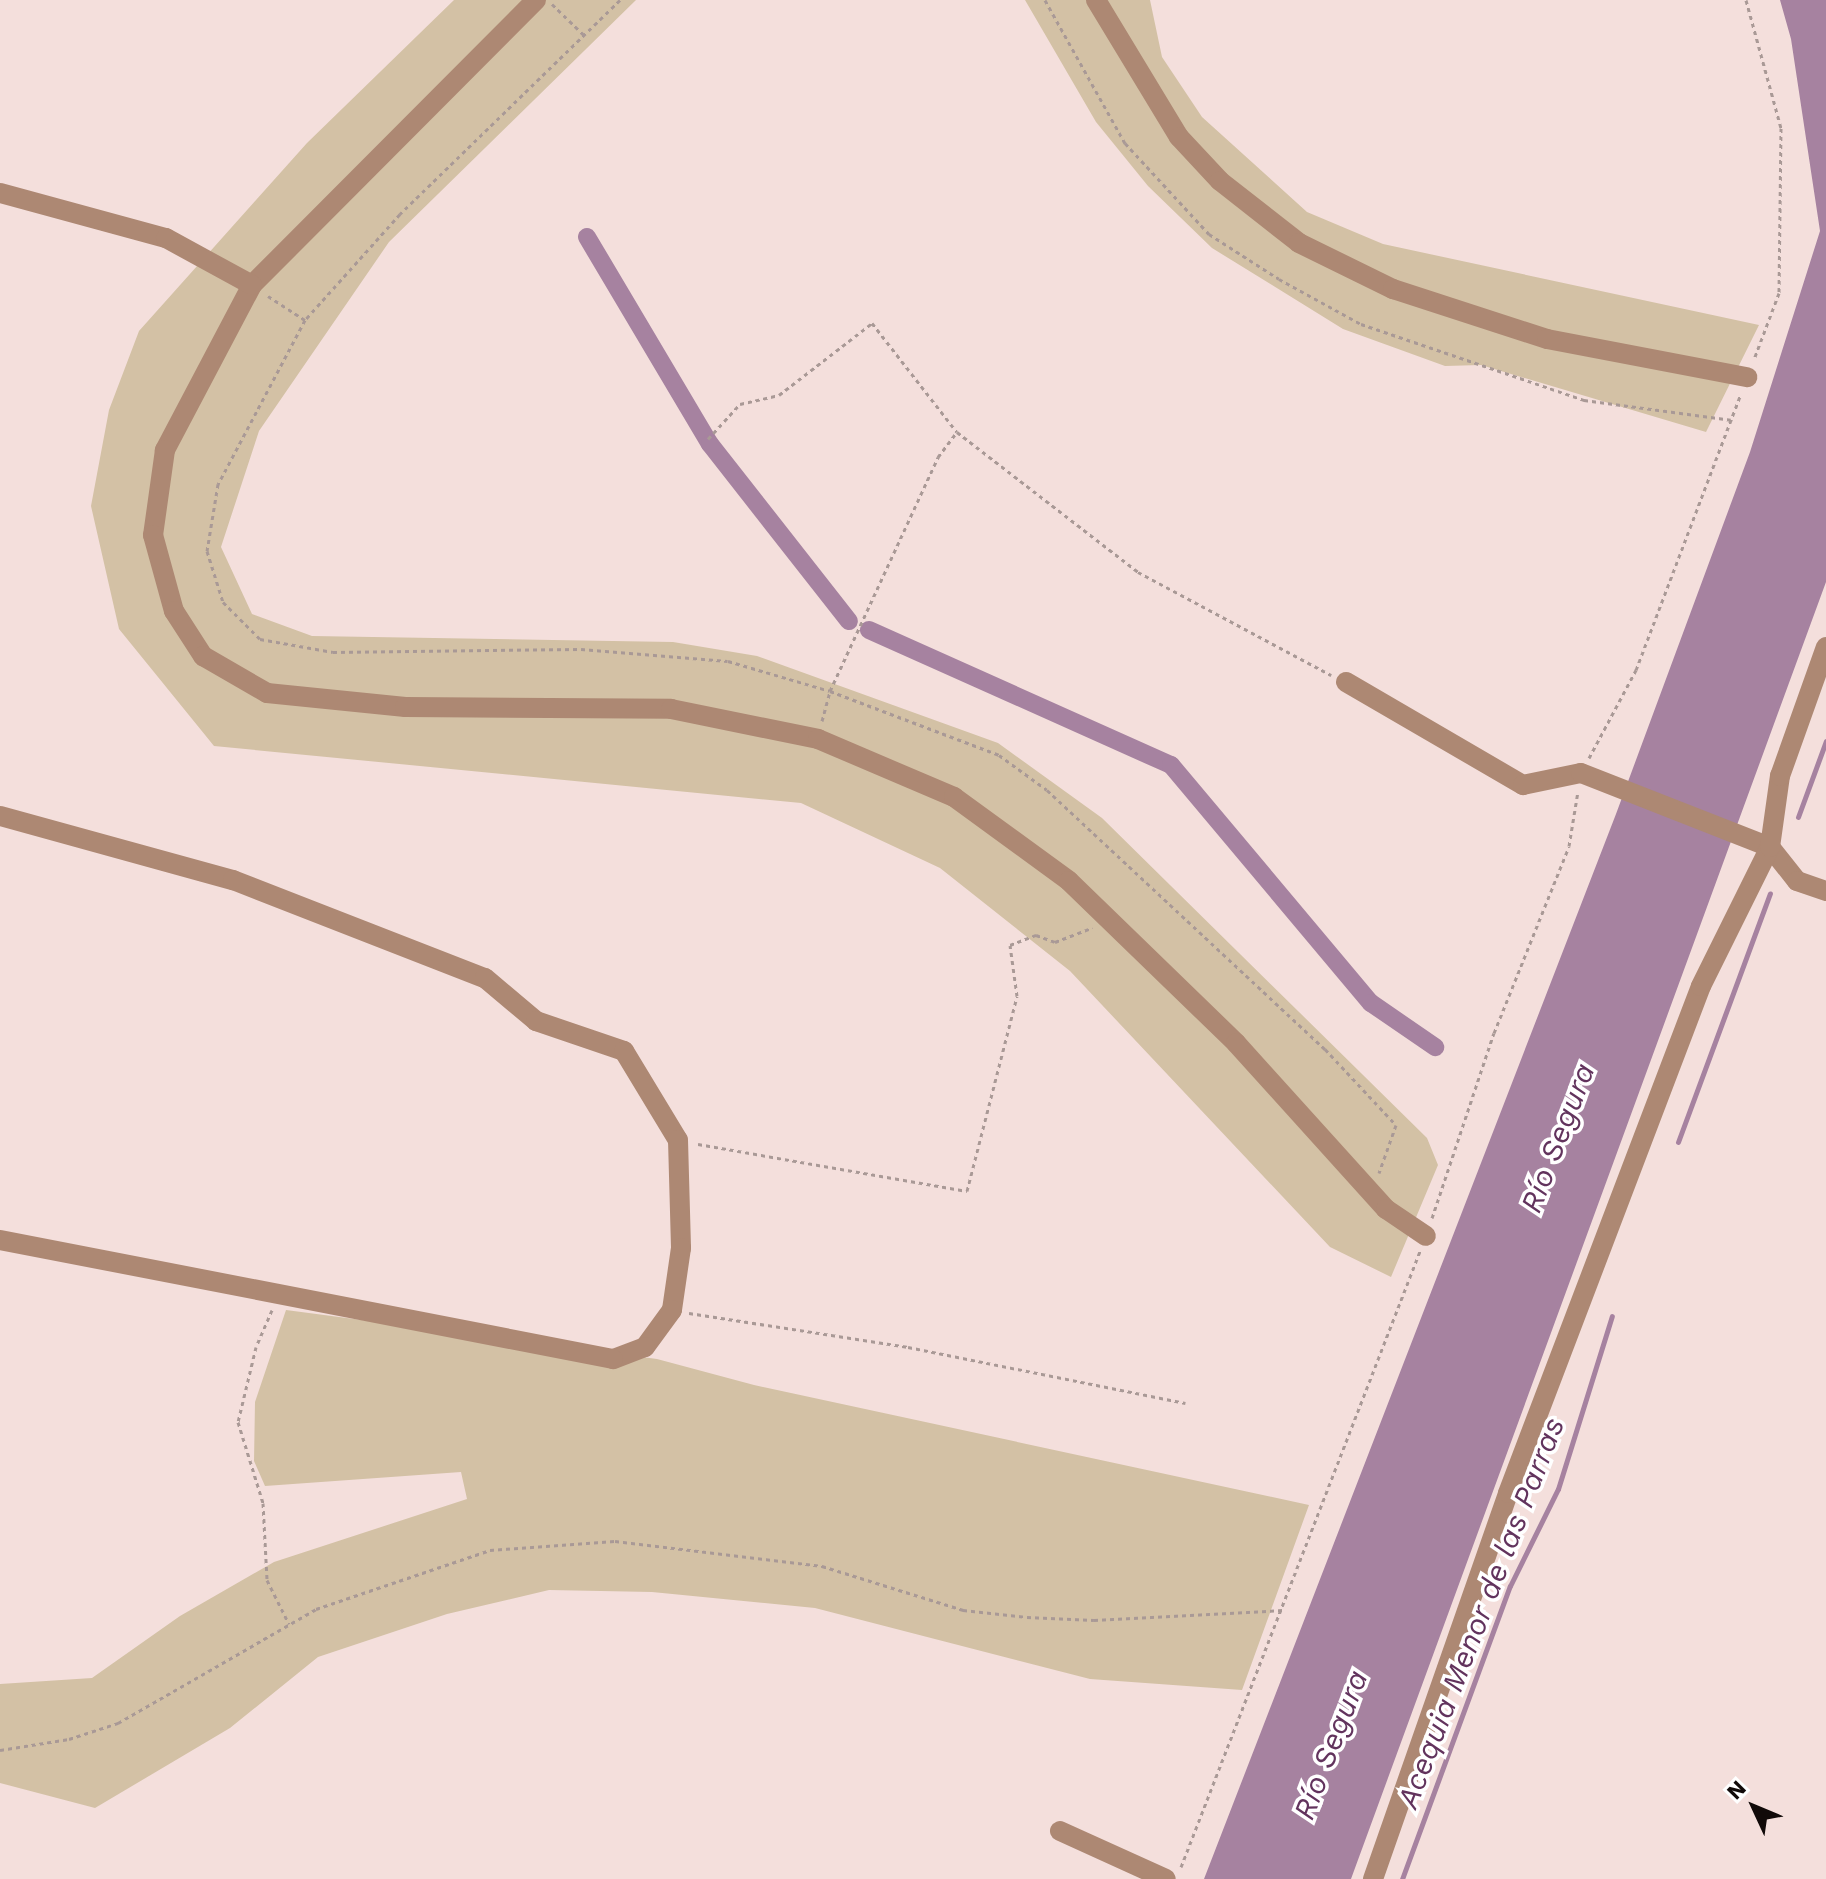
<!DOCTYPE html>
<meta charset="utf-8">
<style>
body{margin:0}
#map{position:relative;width:1826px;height:1879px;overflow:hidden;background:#f4dfdc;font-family:"Work Sans",sans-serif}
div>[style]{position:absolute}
.green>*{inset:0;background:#d3c1a5}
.water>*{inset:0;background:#a682a0}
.stream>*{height:5px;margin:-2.5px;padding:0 2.5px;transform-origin:2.5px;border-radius:2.5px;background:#a682a0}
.canal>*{height:18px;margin:-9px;padding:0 9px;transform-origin:9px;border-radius:9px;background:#a682a0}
.path>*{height:3px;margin-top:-1.5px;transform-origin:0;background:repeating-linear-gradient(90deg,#a99996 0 4px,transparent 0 8px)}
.minor>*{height:20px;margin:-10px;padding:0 10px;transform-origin:10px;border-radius:10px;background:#ad8873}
span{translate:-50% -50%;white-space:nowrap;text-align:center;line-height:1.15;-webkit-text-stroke:7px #fff;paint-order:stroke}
.water-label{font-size:30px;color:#62335d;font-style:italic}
.north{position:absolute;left:1714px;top:1767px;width:80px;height:80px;-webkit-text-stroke:6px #fff;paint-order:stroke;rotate:314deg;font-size:22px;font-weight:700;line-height:32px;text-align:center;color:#110a09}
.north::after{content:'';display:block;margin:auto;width:28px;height:36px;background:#110a09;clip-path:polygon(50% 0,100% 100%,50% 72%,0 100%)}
</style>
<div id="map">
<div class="green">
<i style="clip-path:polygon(454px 0,636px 0,389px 242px,259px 431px,221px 547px,252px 614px,312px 636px,673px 642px,757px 656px,998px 743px,1102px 818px,1427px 1138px,1438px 1165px,1391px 1277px,1330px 1247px,1070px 971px,940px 868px,801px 803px,214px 746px,119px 629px,91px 506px,109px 410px,139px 331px,307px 143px)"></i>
<i style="clip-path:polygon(1025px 0,1150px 0,1162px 57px,1202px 117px,1307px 212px,1383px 244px,1759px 325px,1706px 432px,1481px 365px,1445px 366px,1343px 329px,1212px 248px,1148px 186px,1096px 122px)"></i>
<i style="clip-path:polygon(286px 1310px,657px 1359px,754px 1385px,1309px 1505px,1242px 1690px,1090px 1679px,815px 1608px,652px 1592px,549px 1590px,447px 1614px,318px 1657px,230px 1728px,95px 1808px,0 1783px,0 1684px,92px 1678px,180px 1616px,274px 1562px,467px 1499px,461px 1472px,265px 1486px,254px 1461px,255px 1402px)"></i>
</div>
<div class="water">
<i style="clip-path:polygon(1780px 0,1826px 0,1826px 582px,1351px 1879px,1204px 1879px,1616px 814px,1750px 452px,1820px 231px,1791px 39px)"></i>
</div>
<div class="stream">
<i style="left:1798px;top:817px;width:81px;rotate:-69.8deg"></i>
<i style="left:1678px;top:1142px;width:265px;rotate:-69.7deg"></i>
<i style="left:1402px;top:1879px;width:312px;rotate:-69.8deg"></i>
<i style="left:1510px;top:1586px;width:108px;rotate:-63.7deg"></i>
<i style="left:1558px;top:1489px;width:181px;rotate:-72.7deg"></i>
</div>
<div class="canal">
<i style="left:587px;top:237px;width:241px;rotate:59.3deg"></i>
<i style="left:710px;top:444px;width:225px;rotate:51.9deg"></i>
<i style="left:869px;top:630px;width:331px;rotate:24.1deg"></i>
<i style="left:1171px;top:765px;width:311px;rotate:50deg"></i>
<i style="left:1371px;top:1003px;width:78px;rotate:34.5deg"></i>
</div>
<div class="path">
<i style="left:620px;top:0;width:307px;rotate:135.8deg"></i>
<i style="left:400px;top:214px;width:142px;rotate:131.9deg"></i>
<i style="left:305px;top:320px;width:186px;rotate:117.9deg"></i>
<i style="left:218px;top:484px;width:68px;rotate:99.3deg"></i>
<i style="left:207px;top:551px;width:53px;rotate:72.6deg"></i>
<i style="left:223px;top:602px;width:52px;rotate:45deg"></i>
<i style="left:260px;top:639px;width:74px;rotate:10.1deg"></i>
<i style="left:333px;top:652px;width:248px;rotate:-0.7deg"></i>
<i style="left:581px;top:649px;width:147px;rotate:4.7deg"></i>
<i style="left:728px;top:661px;width:106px;rotate:16.4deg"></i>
<i style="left:830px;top:691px;width:181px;rotate:20.7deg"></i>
<i style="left:999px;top:755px;width:59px;rotate:36.1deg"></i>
<i style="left:1047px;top:790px;width:380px;rotate:43deg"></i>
<i style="left:1325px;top:1049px;width:104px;rotate:46.9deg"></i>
<i style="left:1396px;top:1125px;width:51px;rotate:109.5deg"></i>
<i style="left:1045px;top:0;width:164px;rotate:60.8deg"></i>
<i style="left:1125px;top:143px;width:124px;rotate:47.3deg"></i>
<i style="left:1209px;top:234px;width:83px;rotate:32.7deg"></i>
<i style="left:1279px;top:279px;width:94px;rotate:28.8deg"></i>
<i style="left:1361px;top:324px;width:236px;rotate:18.8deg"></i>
<i style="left:1584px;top:400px;width:148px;rotate:7.7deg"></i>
<i style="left:1746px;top:0;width:133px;rotate:74.7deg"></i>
<i style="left:1781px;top:128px;width:165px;rotate:90.7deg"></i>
<i style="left:1779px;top:293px;width:71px;rotate:110.7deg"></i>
<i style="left:552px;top:4px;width:45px;rotate:44.1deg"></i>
<i style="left:268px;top:296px;width:44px;rotate:33deg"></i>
<i style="left:708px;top:439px;width:47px;rotate:-47.6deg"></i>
<i style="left:740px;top:404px;width:40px;rotate:-13deg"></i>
<i style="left:779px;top:395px;width:118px;rotate:-37.7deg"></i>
<i style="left:872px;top:323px;width:138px;rotate:52.1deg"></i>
<i style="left:957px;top:432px;width:229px;rotate:37.7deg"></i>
<i style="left:1138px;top:572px;width:219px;rotate:28.1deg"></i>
<i style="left:822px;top:721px;width:31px;rotate:-75deg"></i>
<i style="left:830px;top:691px;width:258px;rotate:-65.2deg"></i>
<i style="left:938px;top:457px;width:31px;rotate:-53deg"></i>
<i style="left:1589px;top:758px;width:100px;rotate:-61.9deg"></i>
<i style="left:1636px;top:670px;width:293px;rotate:-69.2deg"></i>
<i style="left:698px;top:1144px;width:273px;rotate:9.9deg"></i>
<i style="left:967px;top:1191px;width:201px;rotate:-75.6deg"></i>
<i style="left:1017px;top:996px;width:51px;rotate:-97.8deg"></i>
<i style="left:1010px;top:945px;width:28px;rotate:-21deg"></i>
<i style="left:1036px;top:935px;width:20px;rotate:20deg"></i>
<i style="left:1055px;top:942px;width:40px;rotate:-21deg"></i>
<i style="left:1432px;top:1218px;width:195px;rotate:-71.5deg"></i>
<i style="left:1494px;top:1033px;width:201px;rotate:-68.1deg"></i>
<i style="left:1569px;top:846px;width:56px;rotate:-80.7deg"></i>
<i style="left:272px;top:1310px;width:40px;rotate:113.4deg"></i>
<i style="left:256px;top:1347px;width:77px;rotate:103.5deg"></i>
<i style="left:238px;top:1422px;width:85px;rotate:72.8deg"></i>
<i style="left:263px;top:1503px;width:77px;rotate:87deg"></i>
<i style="left:267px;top:1580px;width:49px;rotate:63.4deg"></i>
<i style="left:689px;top:1313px;width:222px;rotate:8.8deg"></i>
<i style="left:908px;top:1347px;width:283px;rotate:11.4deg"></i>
<i style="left:0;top:1750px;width:70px;rotate:-9.1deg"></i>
<i style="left:69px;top:1739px;width:52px;rotate:-18.1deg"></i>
<i style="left:118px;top:1723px;width:228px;rotate:-29.9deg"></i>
<i style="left:316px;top:1609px;width:184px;rotate:-18.7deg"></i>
<i style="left:490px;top:1550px;width:125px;rotate:-4.1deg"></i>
<i style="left:615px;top:1541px;width:209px;rotate:6.9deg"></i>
<i style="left:822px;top:1566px;width:148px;rotate:17.3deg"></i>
<i style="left:963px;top:1610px;width:64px;rotate:6.2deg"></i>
<i style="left:1027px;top:1617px;width:67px;rotate:2.6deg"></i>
<i style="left:1094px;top:1620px;width:189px;rotate:-3deg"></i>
<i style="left:1181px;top:1867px;width:661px;rotate:-68.79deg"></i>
</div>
<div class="minor">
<i style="left:536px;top:0;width:402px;rotate:134.9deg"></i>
<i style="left:252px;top:285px;width:187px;rotate:117.8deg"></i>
<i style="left:165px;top:450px;width:86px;rotate:98deg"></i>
<i style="left:153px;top:535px;width:79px;rotate:74.6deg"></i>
<i style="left:174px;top:611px;width:54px;rotate:57.2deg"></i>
<i style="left:203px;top:656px;width:74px;rotate:30deg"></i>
<i style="left:267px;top:693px;width:139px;rotate:5.8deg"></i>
<i style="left:405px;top:707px;width:266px;rotate:0.4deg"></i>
<i style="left:671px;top:709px;width:150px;rotate:11.5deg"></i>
<i style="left:818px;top:739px;width:148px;rotate:23.1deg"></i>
<i style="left:954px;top:797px;width:142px;rotate:36.1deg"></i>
<i style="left:1069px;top:881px;width:233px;rotate:44.1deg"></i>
<i style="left:1236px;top:1043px;width:224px;rotate:47.9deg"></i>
<i style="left:1386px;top:1209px;width:48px;rotate:34deg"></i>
<i style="left:1096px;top:0;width:160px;rotate:58.8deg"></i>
<i style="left:1179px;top:137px;width:60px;rotate:47deg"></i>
<i style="left:1220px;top:181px;width:100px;rotate:38.1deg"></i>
<i style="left:1299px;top:243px;width:105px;rotate:26.1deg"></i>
<i style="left:1393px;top:289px;width:162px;rotate:18deg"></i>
<i style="left:1547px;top:339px;width:204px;rotate:10.8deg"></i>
<i style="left:0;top:193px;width:172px;rotate:15.2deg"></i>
<i style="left:166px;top:238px;width:98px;rotate:28.7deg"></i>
<i style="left:1346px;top:682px;width:205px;rotate:30.2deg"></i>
<i style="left:1523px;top:785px;width:59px;rotate:-11.7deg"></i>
<i style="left:1581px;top:773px;width:203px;rotate:21.4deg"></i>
<i style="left:1770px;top:847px;width:43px;rotate:51.5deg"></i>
<i style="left:1797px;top:881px;width:31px;rotate:19deg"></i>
<i style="left:0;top:816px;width:242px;rotate:15.4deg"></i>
<i style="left:233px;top:880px;width:270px;rotate:21.3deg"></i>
<i style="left:485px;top:978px;width:67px;rotate:40.1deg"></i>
<i style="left:536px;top:1021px;width:93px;rotate:18.8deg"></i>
<i style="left:624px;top:1051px;width:104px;rotate:58.8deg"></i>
<i style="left:678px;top:1140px;width:108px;rotate:88.4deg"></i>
<i style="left:681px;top:1248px;width:63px;rotate:98.3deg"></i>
<i style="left:672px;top:1310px;width:46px;rotate:126.1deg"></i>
<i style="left:645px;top:1347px;width:34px;rotate:159deg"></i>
<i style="left:613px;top:1359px;width:624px;rotate:-169.01deg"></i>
<i style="left:1060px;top:1831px;width:116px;rotate:24.4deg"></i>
<i style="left:1373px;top:1879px;width:409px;rotate:-70.7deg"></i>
<i style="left:1508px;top:1493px;width:542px;rotate:-69.16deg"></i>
<i style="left:1701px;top:986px;width:155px;rotate:-63.6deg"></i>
<i style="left:1770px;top:847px;width:72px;rotate:-82deg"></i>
<i style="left:1780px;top:776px;width:137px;rotate:-70.4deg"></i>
</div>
<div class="water-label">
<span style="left:1558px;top:1138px;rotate:-69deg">Río Segura</span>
<span style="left:1481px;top:1613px;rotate:-69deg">Acequia Menor de las Parras</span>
<span style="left:1331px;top:1745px;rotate:-69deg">Río Segura</span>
</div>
<div class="north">N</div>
</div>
